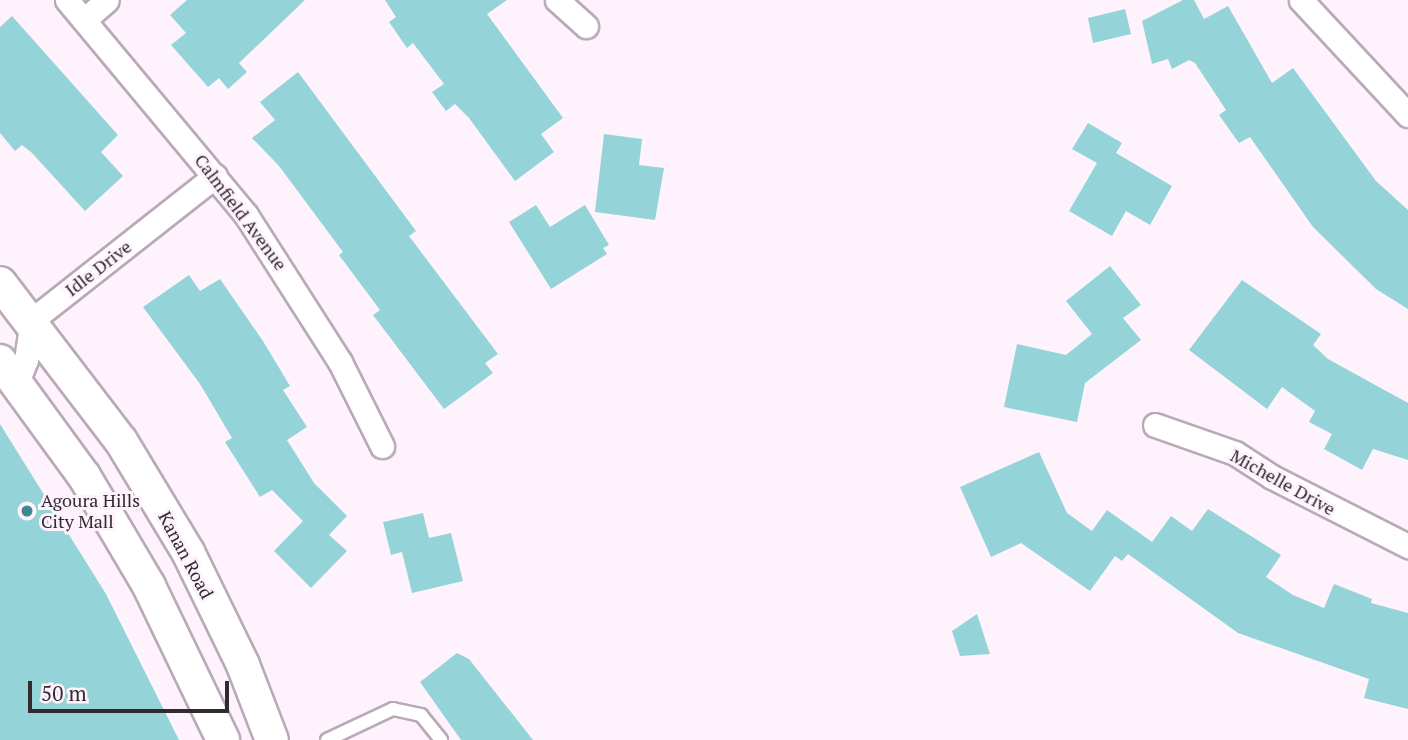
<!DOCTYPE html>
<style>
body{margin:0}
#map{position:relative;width:1408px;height:740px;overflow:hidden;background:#fef3fc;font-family:"PT Serif",serif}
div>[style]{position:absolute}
.building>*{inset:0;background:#94d4d9}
.roads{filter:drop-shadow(2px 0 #baa9b8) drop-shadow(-2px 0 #baa9b8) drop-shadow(0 2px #baa9b8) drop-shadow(0 -2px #baa9b8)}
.lane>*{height:12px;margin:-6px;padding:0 6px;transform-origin:6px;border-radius:6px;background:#fff}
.street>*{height:23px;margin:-11.5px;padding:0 11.5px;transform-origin:11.5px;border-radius:11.5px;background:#fff}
.secondary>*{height:32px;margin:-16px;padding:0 16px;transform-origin:16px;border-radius:16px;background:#fff}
.dots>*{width:19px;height:19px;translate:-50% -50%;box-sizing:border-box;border:4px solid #fef3fc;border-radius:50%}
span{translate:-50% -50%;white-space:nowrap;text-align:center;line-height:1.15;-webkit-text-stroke:6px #fef3fc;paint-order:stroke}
.street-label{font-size:18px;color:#312a30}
.poi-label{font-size:18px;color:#312a30}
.left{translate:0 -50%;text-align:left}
.scale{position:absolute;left:28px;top:681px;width:201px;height:32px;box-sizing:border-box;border:4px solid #312a30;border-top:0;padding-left:9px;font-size:21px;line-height:24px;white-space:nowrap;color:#312a30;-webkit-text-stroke:5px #fef3fc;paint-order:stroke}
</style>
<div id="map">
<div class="building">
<i style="clip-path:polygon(187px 0,305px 0,239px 63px,247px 72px,228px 89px,219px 78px,208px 87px,171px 45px,186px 33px,170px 15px)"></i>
<i style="clip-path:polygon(385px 0,507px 0,487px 14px,563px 118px,541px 134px,554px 152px,515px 181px,469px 118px,455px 104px,446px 111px,432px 92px,444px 84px,413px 43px,407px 48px,389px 22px,396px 17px)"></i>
<i style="clip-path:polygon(1183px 0,1194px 0,1204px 19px,1228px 6px,1272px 83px,1293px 68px,1376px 181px,1408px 210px,1408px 309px,1376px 289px,1313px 227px,1250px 137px,1239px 143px,1219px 115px,1226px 110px,1195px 63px,1189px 60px,1172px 69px,1168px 59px,1152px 64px,1142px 21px)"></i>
<i style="clip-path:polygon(1125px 9px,1131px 34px,1093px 43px,1088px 18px)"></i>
<i style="clip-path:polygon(12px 16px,118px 135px,101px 152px,123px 176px,85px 211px,32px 153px,22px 145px,15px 151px,0 133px,0 27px)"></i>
<i style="clip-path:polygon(298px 72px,416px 231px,409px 236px,498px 354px,485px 363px,493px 373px,444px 409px,373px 315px,380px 310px,339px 255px,343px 252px,279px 166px,252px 138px,275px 120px,260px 102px)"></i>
<i style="clip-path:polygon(1088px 123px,1122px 143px,1116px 153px,1172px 186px,1150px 225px,1126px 211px,1112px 236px,1069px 211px,1097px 163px,1072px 149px)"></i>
<i style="clip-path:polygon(604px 134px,642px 139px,639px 165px,664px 168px,655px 220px,595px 212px)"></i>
<i style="clip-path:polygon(536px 205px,550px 227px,585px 205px,609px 245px,603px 248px,607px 254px,551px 289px,509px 222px)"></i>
<i style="clip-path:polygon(1110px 266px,1141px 305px,1123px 318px,1141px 340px,1085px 383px,1077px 422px,1004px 407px,1017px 344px,1066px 355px,1092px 334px,1066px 301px)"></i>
<i style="clip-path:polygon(189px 275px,200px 291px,220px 279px,263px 341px,290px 386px,283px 390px,307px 427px,287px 440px,314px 483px,347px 516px,329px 535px,347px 551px,311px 588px,274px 551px,303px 521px,272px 490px,260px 497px,225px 442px,232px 438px,200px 384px,143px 307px)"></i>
<i style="clip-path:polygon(1242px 280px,1321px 334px,1313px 345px,1328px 359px,1408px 403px,1408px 460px,1373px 449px,1362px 470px,1324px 449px,1332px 434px,1309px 422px,1315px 411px,1282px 387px,1267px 409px,1189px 350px)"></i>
<i style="clip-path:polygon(0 424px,106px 594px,179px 740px,0 740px)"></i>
<i style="clip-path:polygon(1039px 452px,1067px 513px,1092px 531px,1107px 510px,1152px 542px,1171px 516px,1192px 531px,1208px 509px,1281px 555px,1266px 577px,1293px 595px,1324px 608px,1334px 584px,1372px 599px,1371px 603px,1408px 613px,1408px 709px,1364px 698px,1369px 679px,1238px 633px,1128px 554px,1122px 561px,1115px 556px,1090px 591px,1021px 543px,991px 557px,960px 487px)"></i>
<i style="clip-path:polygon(423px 513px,429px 538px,451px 533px,463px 581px,412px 593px,402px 552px,391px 555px,383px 522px)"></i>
<i style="clip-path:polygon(977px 614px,990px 654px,960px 656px,952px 631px)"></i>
<i style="clip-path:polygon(457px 653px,469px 659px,533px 740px,461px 740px,420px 682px)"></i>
</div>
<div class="roads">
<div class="lane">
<i style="left:327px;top:740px;width:73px;rotate:-25.2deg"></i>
<i style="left:393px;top:709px;width:29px;rotate:12deg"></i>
<i style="left:421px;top:715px;width:32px;rotate:51deg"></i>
</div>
<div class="street">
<i style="left:67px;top:0;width:280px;rotate:50.2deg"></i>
<i style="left:246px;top:215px;width:174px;rotate:57.4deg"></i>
<i style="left:340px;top:362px;width:94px;rotate:63.4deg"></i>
<i style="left:557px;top:0;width:39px;rotate:42deg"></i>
<i style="left:1301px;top:0;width:157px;rotate:47.1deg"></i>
<i style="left:84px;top:20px;width:30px;rotate:-41deg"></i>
<i style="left:17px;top:383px;width:25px;rotate:-69deg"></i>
<i style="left:26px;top:360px;width:40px;rotate:-81.5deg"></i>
<i style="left:32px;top:320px;width:233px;rotate:-38.2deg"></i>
<i style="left:1155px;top:425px;width:85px;rotate:19.3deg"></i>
<i style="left:1235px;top:453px;width:44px;rotate:33deg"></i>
<i style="left:1272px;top:477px;width:153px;rotate:26.9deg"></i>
</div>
<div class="secondary">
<i style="left:0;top:283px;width:199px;rotate:52.6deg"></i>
<i style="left:121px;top:441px;width:130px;rotate:58.9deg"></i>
<i style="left:188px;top:552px;width:126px;rotate:64deg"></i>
<i style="left:243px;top:665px;width:80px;rotate:68.9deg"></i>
<i style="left:0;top:361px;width:142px;rotate:53.9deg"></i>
<i style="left:84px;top:476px;width:128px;rotate:59.4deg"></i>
<i style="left:149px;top:586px;width:171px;rotate:64.3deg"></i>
</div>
</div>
<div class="dots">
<i style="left:27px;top:511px;background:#40888e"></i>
</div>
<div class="street-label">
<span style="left:241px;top:212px;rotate:53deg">Calmfield Avenue</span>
<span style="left:98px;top:268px;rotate:-38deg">Idle Drive</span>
<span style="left:1283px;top:482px;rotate:29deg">Michelle Drive</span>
<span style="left:186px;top:555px;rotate:62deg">Kanan Road</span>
</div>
<div class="poi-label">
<span class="left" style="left:41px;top:511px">Agoura Hills<br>City Mall</span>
</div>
<div class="scale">50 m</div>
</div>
